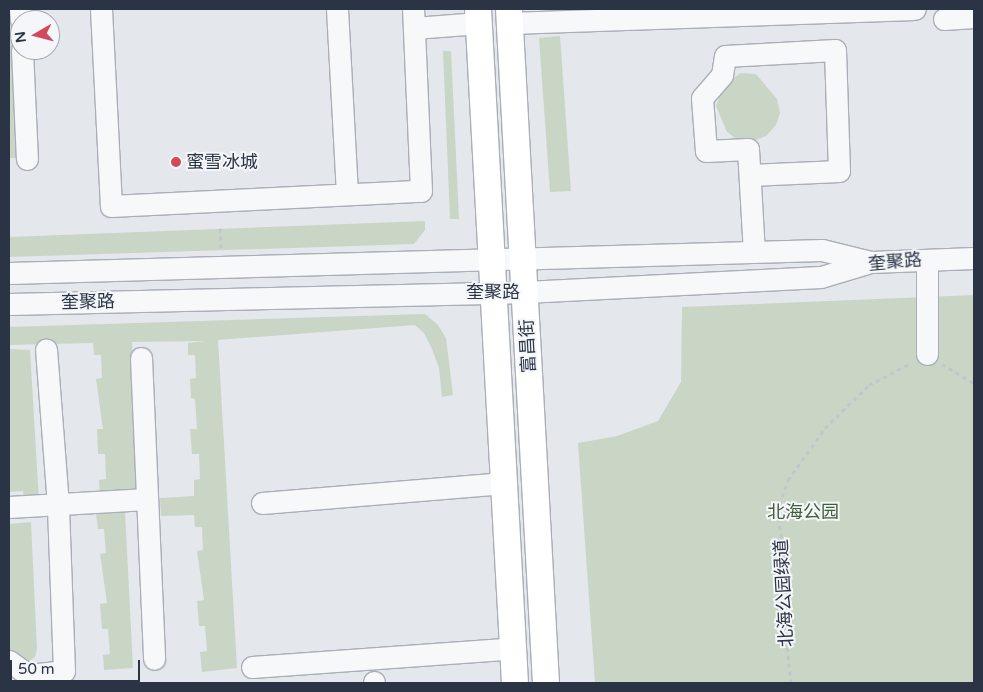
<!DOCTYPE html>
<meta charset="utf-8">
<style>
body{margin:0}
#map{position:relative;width:983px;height:692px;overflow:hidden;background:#e4e7ec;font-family:"Varela Round","Noto Sans SC",sans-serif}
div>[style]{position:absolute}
.green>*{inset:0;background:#c9d6c5}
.path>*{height:3px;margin-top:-1.5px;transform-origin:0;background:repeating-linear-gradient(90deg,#c2c5cb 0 4px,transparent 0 8px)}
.roads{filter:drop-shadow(1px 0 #a9aeb7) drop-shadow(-1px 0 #a9aeb7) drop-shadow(0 1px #a9aeb7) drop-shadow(0 -1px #a9aeb7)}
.minor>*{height:21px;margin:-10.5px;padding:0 10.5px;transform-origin:10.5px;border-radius:10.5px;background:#f7f8fa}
.major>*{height:26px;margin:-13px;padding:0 13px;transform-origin:13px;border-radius:13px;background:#fff}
.dots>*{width:14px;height:14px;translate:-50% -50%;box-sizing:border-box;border:2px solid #f4f6f9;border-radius:50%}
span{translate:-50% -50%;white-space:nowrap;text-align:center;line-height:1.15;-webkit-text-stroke:4px #f4f6f9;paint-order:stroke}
.poi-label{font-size:18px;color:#2b3445}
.left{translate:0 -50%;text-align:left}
.street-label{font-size:18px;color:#2b3445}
.park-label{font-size:18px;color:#3f6138}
.frame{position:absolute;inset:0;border:10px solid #2b3445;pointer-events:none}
.north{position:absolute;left:10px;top:10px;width:50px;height:50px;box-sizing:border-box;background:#f4f6f9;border:1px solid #a4a8b1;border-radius:50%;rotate:262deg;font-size:14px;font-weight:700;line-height:20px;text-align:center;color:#2b3445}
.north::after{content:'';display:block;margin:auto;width:18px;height:22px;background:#d1495b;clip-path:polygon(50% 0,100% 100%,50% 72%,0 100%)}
.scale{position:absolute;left:10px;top:660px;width:130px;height:22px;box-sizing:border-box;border:2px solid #2b3445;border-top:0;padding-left:6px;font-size:15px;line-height:18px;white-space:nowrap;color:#2b3445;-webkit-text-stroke:4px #f4f6f9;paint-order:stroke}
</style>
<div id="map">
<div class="green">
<i style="clip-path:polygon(9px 9px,13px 9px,20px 158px,9px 158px)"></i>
<i style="clip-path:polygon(560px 36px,571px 191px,550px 192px,539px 38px)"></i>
<i style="clip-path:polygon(443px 51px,451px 51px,459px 219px,450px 219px)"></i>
<i style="clip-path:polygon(741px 73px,756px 74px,777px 99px,780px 113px,776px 125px,766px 136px,756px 140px,735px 138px,727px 132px,716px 106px,725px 83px)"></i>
<i style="clip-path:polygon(425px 221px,425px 230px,414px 244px,9px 257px,9px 237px)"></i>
<i style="clip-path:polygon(974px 295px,974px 683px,595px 683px,578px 443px,617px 436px,658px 421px,681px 382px,682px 307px)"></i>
<i style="clip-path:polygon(425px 314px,438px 325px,446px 338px,453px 395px,442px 397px,439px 368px,432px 349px,424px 333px,415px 325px,218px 340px,237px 668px,202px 672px,200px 652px,207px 651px,205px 626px,199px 626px,197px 601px,204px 600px,197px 551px,203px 550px,202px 527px,195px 527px,194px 515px,161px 516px,160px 498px,194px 496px,194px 480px,200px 479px,199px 454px,192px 454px,190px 429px,197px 429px,195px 399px,191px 398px,190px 379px,196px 378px,195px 355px,188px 355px,188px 343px,205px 341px,132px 342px,137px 493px,100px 496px,99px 480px,106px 479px,105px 454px,98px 454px,97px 429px,103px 429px,96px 379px,102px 378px,101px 355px,94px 355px,93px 343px,9px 345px,9px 327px)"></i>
<i style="clip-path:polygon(9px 349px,30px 350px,39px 502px,24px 505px,23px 491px,9px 492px)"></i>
<i style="clip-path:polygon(125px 512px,133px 668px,104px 670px,103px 655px,110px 654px,108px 629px,102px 629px,100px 604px,107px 603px,100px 554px,106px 553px,104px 529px,98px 529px,96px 513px)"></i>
<i style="clip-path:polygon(31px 522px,37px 649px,35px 657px,28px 662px,9px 653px,9px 524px)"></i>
</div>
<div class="path">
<i style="left:220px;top:228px;width:20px;rotate:87deg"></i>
<i style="left:942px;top:364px;width:37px;rotate:31deg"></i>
<i style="left:791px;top:683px;width:45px;rotate:-96.3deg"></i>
<i style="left:786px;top:638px;width:85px;rotate:-91.3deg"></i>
<i style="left:784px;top:553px;width:42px;rotate:-99.7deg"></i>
<i style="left:777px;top:512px;width:34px;rotate:-71deg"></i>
<i style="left:788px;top:480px;width:64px;rotate:-54.6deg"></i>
<i style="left:825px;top:428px;width:62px;rotate:-44.3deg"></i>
<i style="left:869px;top:385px;width:47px;rotate:-27.6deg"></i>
</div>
<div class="roads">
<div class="minor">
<i style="left:20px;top:9px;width:11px;rotate:85deg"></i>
<i style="left:101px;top:9px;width:197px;rotate:87.1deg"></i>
<i style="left:111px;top:206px;width:310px;rotate:-2.8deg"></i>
<i style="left:421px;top:191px;width:182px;rotate:-92.5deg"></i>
<i style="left:337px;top:9px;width:185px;rotate:86.9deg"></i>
<i style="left:944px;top:19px;width:30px;rotate:-4deg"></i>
<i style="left:510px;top:23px;width:405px;rotate:-2deg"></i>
<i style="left:414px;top:28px;width:65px;rotate:-4.4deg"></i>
<i style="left:22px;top:50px;width:109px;rotate:87.4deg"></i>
<i style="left:750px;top:175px;width:89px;rotate:-2.6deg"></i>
<i style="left:839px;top:171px;width:121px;rotate:-91.9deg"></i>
<i style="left:835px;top:50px;width:110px;rotate:176.9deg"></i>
<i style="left:725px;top:56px;width:19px;rotate:99deg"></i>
<i style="left:722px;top:75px;width:30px;rotate:131deg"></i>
<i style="left:702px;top:98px;width:53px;rotate:85.7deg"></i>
<i style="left:706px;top:151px;width:42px;rotate:-2.7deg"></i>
<i style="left:748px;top:149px;width:103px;rotate:86.7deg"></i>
<i style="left:9px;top:273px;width:813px;rotate:-1.62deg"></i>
<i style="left:822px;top:250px;width:50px;rotate:13.8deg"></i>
<i style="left:9px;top:304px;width:516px;rotate:-1.33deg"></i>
<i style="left:525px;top:292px;width:296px;rotate:-2.9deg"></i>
<i style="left:821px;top:277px;width:52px;rotate:-16.7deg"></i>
<i style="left:871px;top:262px;width:103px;rotate:-2.2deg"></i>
<i style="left:927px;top:354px;width:94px;rotate:-90deg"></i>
<i style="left:141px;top:358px;width:301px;rotate:87.5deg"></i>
<i style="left:262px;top:503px;width:243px;rotate:-4.7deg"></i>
<i style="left:9px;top:507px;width:138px;rotate:-3.3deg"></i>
<i style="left:9px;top:661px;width:24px;rotate:36deg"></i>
<i style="left:28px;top:675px;width:36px;rotate:-6deg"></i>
<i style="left:64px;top:671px;width:166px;rotate:-92.1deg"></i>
<i style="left:58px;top:505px;width:156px;rotate:-94.4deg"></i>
<i style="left:252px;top:667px;width:263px;rotate:-4.1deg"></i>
<i style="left:374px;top:682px;width:1px;rotate:90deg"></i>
</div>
<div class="major">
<i style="left:478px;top:9px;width:675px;rotate:86.86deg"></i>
<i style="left:509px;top:9px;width:675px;rotate:86.86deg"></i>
</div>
</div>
<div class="dots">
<i style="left:176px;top:162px;background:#d1495b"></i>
</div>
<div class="poi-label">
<span class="left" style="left:186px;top:162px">蜜雪冰城</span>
</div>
<div class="street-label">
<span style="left:895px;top:262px;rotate:-5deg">奎聚路</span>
<span style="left:493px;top:292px">奎聚路</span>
<span style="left:88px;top:302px;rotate:-1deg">奎聚路</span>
<span style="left:528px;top:346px;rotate:-93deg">富昌街</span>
<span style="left:784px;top:593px;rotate:-93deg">北海公园绿道</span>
</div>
<div class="park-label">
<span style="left:803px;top:512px">北海公园</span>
</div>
<div class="frame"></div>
<div class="north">N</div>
<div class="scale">50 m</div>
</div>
